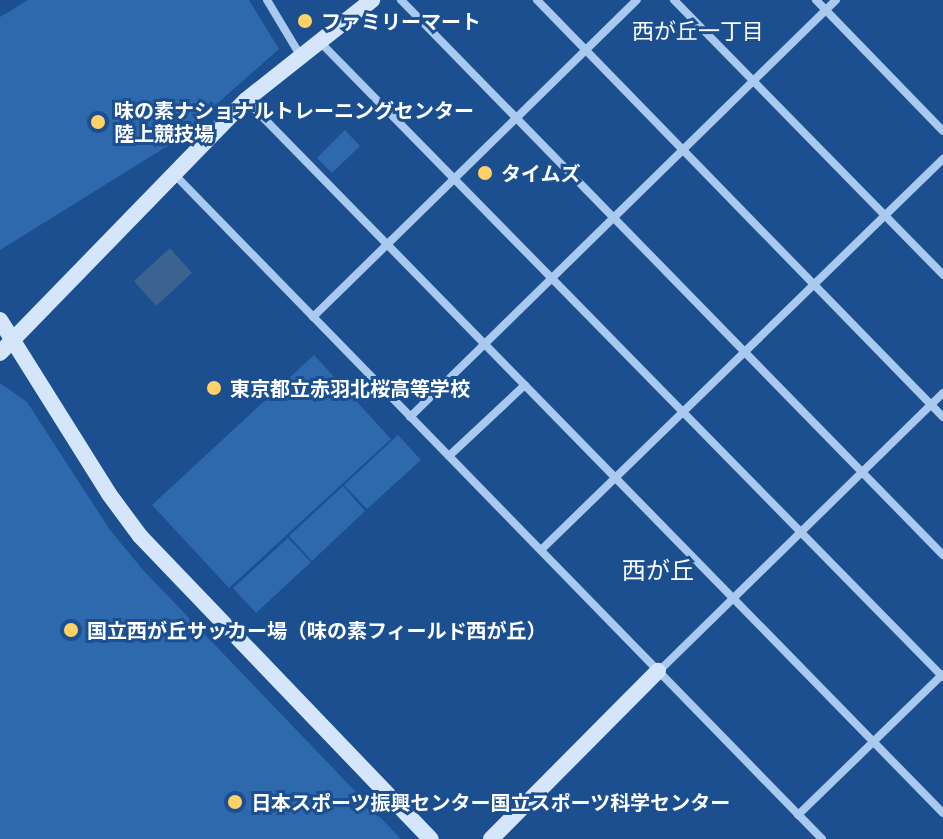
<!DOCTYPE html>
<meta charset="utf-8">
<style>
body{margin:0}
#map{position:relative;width:943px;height:839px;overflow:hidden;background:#1b4f8f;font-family:Quicksand,"Noto Sans JP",sans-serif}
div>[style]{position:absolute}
.green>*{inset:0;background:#2e69ad}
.water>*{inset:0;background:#3c6290}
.street>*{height:8px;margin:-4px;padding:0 4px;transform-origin:4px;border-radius:4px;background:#a9c9ee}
.secondary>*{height:16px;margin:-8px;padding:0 8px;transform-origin:8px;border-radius:8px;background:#d6e6fa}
.dots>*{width:22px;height:22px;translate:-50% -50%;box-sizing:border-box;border:4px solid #1b4f8f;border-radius:50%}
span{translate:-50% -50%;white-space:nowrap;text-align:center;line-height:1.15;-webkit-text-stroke:6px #1b4f8f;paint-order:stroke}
.poi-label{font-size:20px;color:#fff;font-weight:700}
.left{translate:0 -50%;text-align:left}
.neighbourhood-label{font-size:22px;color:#fff}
.quarter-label{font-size:24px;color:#fff}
</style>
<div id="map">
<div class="green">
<i style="clip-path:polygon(28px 0,249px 0,279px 49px,174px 142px,0 250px,0 17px)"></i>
<i style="clip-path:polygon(345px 130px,360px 146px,332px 173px,317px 158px)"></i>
<i style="clip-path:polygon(314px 355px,391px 439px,229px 588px,152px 505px)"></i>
<i style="clip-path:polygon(0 383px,27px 402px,110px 530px,143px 570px,401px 839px,0 839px)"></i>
<i style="clip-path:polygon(398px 435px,421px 460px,367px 509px,344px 485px)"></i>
<i style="clip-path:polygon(343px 486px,365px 511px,312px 561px,289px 536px)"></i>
<i style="clip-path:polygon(288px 538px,311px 562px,256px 613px,233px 588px)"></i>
</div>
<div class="water">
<i style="clip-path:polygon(170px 248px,192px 273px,156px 306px,134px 281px)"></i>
</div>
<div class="street">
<i style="left:267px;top:0;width:64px;rotate:59deg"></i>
<i style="left:401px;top:0;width:776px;rotate:45.68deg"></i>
<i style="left:537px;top:0;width:582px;rotate:45.77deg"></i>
<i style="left:674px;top:0;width:385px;rotate:45.6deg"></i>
<i style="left:816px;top:0;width:182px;rotate:45.9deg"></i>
<i style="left:319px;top:41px;width:891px;rotate:45.55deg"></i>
<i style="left:246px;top:100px;width:997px;rotate:45.65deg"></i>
<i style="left:175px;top:175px;width:927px;rotate:45.74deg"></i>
<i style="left:313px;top:317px;width:453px;rotate:-44.4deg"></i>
<i style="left:410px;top:417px;width:596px;rotate:-44.39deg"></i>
<i style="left:449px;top:456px;width:104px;rotate:-43.1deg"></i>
<i style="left:541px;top:550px;width:561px;rotate:-44.21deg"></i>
<i style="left:659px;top:671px;width:397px;rotate:-44.4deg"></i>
<i style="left:798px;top:815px;width:202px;rotate:-44.2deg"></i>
</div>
<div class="secondary">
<i style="left:0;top:320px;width:205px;rotate:57.9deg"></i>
<i style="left:109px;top:494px;width:52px;rotate:53.6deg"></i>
<i style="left:140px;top:536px;width:420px;rotate:46.2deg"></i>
<i style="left:0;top:353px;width:353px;rotate:-45.8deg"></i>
<i style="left:246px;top:100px;width:161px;rotate:-38.4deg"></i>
<i style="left:491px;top:839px;width:237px;rotate:-45.2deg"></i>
</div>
<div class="dots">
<i style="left:305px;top:21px;background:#ffd166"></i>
<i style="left:98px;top:122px;background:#ffd166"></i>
<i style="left:485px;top:173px;background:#ffd166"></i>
<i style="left:214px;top:388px;background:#ffd166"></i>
<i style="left:71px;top:630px;background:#ffd166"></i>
<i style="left:235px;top:802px;background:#ffd166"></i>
</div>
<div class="poi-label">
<span class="left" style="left:321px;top:21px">ファミリーマート</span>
<span class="left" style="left:114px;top:122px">味の素ナショナルトレーニングセンター<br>陸上競技場</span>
<span class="left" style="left:501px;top:173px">タイムズ</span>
<span class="left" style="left:230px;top:388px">東京都立赤羽北桜高等学校</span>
<span class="left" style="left:87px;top:630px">国立西が丘サッカー場（味の素フィールド西が丘）</span>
<span class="left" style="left:251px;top:802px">日本スポーツ振興センター国立スポーツ科学センター</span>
</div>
<div class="neighbourhood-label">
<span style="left:698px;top:32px">西が丘一丁目</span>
</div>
<div class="quarter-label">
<span style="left:658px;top:571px">西が丘</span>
</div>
</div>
